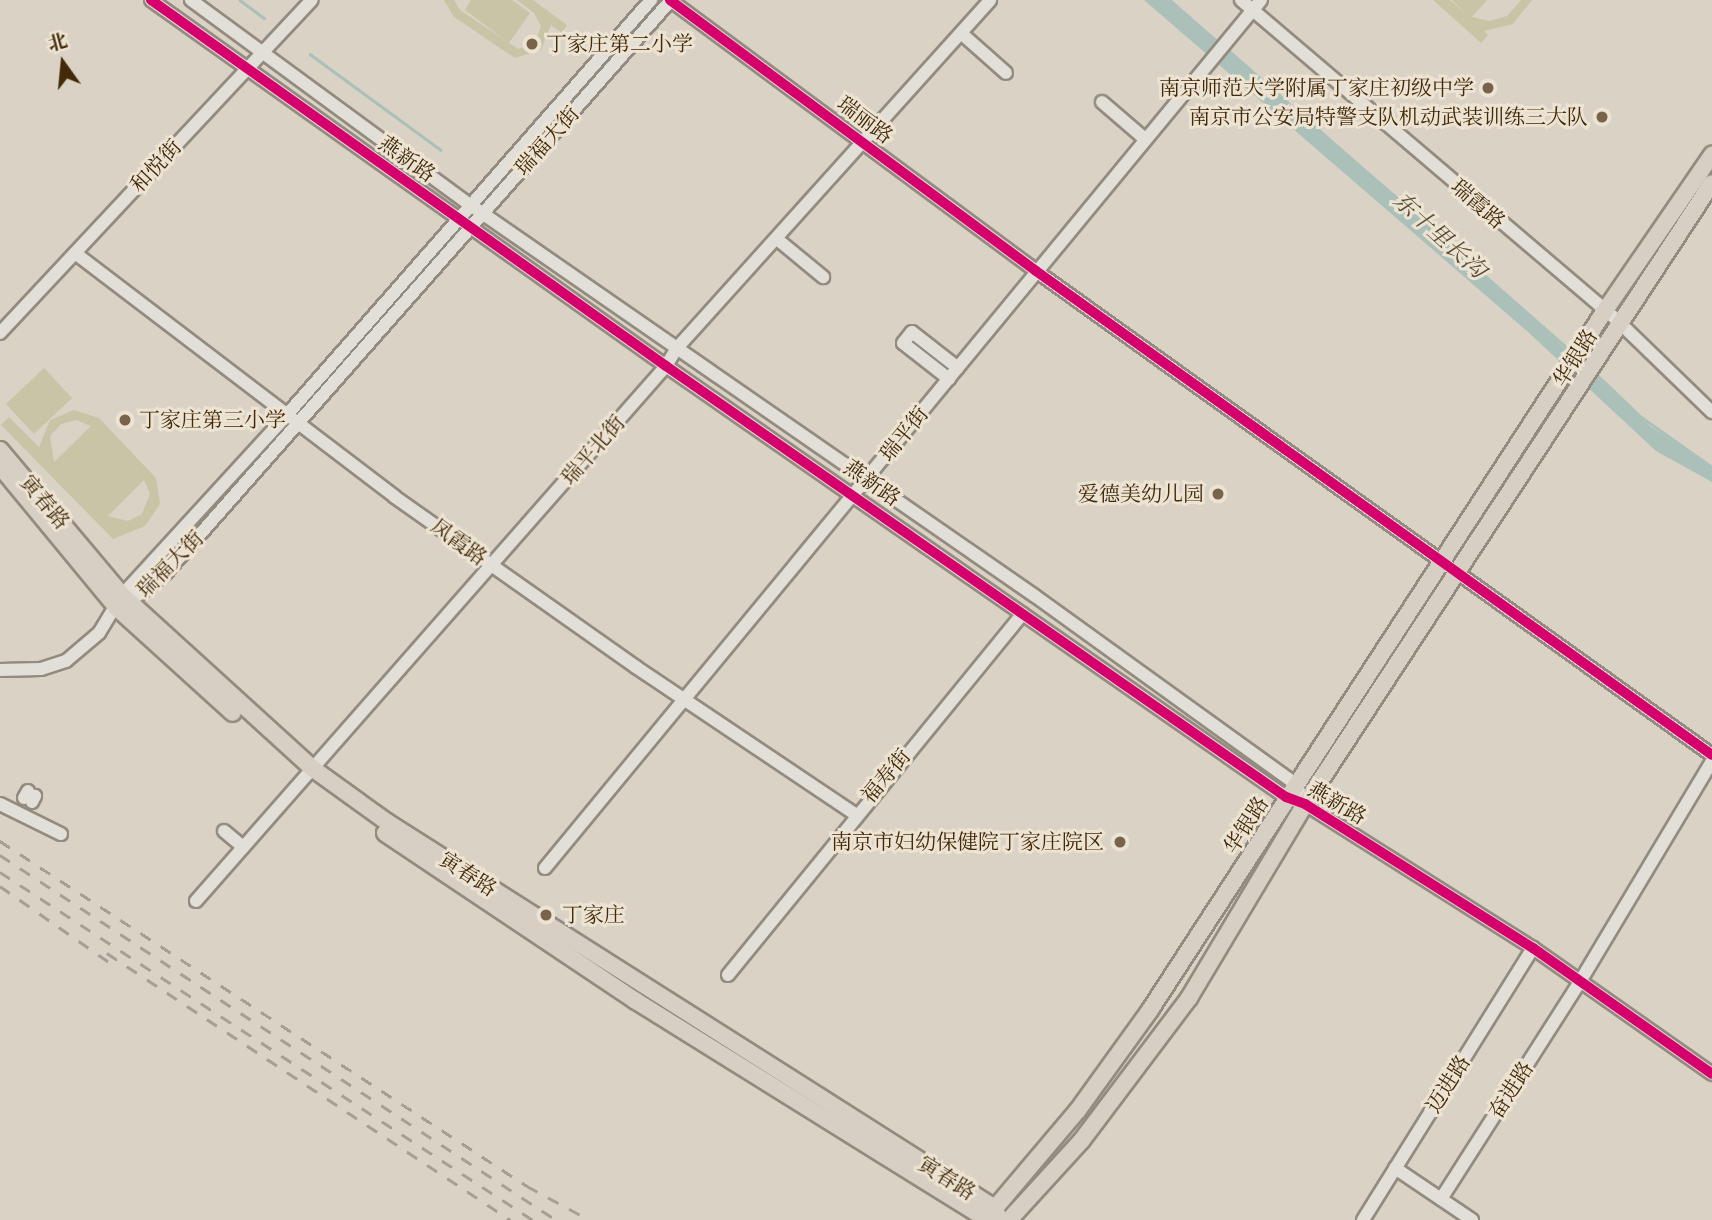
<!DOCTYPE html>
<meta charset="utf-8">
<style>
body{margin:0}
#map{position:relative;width:1712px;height:1220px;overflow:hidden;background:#dad2c4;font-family:"IM FELL Great Primer","Noto Serif SC",serif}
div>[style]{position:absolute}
.green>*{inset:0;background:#c7c5a6}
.water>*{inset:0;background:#aac0b9}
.stream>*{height:2.5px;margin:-1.25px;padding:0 1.25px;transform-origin:1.25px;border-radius:1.25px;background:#aac0b9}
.roads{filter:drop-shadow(2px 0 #938b7f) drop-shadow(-2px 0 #938b7f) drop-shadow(0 2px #938b7f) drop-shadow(0 -2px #938b7f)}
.minor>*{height:12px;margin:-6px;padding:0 6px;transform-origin:6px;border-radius:6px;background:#e2dfd8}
.major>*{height:16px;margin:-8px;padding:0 8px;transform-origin:8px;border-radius:8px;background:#d7cfc3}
.rail>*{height:2.5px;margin-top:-1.25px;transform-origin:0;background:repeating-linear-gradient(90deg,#a59f96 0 12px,transparent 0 24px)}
.cycleway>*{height:10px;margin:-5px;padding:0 5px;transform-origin:5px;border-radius:5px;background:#d6006c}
.dots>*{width:19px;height:19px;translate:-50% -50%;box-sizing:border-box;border:4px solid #ece3d3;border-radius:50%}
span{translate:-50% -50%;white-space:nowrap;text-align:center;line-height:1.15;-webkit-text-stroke:6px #ece3d3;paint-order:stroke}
.poi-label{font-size:21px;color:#422908}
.left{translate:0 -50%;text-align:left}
.right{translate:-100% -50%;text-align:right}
.street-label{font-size:21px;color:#422908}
.water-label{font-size:23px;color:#574d33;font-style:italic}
.north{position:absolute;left:28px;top:28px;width:70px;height:70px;-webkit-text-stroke:5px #ece3d3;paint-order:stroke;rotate:345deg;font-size:19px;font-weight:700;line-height:28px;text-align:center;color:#422908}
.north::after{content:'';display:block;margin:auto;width:24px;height:32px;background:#422908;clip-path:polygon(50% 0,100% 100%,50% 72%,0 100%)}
</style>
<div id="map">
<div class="green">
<i style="clip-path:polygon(444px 0,454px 0,460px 10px,518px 49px,535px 43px,541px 26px,534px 13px,517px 0,533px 0,567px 25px,562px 33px,551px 25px,541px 50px,515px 58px,454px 17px)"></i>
<i style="clip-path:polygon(471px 0,512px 0,530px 13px,509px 43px,465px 10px)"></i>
<i style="clip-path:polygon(1433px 0,1450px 0,1467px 15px,1452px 0,1487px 0,1472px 17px,1490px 21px,1507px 16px,1521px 0,1532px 0,1513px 24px,1484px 31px,1488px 35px,1481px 43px)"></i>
<i style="clip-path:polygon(44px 368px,72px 398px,34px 434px,6px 404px)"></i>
<i style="clip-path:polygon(evenodd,74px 410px,99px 418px,156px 478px,160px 504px,145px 526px,113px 539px,1px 425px,9px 417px,39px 447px,50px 420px,74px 410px,76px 420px,91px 426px,54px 462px,50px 436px,61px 424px,76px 420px,74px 410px,144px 480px,150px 494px,142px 514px,128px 521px,108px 516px,144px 480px)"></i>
</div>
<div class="water">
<i style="clip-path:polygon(1144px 0,1168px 0,1413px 210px,1650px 426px,1712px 467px,1712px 482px,1656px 451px,1527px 331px)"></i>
</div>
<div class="stream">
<i style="left:240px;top:0;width:30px;rotate:37deg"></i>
<i style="left:1170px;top:0;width:65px;rotate:41.3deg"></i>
<i style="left:1227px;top:49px;width:459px;rotate:41.3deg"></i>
<i style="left:310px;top:54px;width:162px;rotate:36.2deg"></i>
<i style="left:1595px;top:373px;width:62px;rotate:43.7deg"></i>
<i style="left:1640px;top:416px;width:88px;rotate:35.3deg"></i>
</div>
<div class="roads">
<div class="minor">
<i style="left:151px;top:0;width:632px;rotate:35.4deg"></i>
<i style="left:666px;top:366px;width:755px;rotate:34.81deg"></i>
<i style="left:1286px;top:797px;width:20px;rotate:20deg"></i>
<i style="left:1305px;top:804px;width:270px;rotate:32.3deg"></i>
<i style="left:1533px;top:948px;width:219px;rotate:35.1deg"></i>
<i style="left:191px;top:0;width:345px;rotate:36.3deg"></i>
<i style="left:469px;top:204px;width:688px;rotate:34.71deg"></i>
<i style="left:1035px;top:596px;width:322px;rotate:35.8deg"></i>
<i style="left:1296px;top:784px;width:8px;rotate:67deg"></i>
<i style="left:670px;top:0;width:455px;rotate:36.5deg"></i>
<i style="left:1036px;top:271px;width:831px;rotate:35.6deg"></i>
<i style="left:1241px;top:0;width:498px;rotate:40.4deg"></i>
<i style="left:1620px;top:323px;width:128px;rotate:44.1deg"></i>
<i style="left:961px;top:33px;width:60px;rotate:41.6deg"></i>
<i style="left:1102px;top:102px;width:57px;rotate:40.7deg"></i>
<i style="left:777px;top:239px;width:60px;rotate:39.6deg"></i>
<i style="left:75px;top:253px;width:402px;rotate:37.3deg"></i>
<i style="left:395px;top:497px;width:295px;rotate:35.2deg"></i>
<i style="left:636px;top:667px;width:264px;rotate:33.9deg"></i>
<i style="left:0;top:333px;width:456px;rotate:-46.9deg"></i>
<i style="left:949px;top:379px;width:58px;rotate:-142deg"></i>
<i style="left:903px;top:343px;width:14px;rotate:-51deg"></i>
<i style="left:912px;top:332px;width:58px;rotate:38deg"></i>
<i style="left:124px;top:606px;width:52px;rotate:-38deg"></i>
<i style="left:165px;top:574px;width:765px;rotate:-48.6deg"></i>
<i style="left:0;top:670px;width:41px;rotate:-1.4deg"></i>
<i style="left:41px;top:669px;width:26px;rotate:-18deg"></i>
<i style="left:66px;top:661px;width:43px;rotate:-40.3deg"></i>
<i style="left:99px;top:633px;width:44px;rotate:-58.8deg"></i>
<i style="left:122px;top:595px;width:241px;rotate:-47.5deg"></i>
<i style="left:285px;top:417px;width:555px;rotate:-48.73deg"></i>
<i style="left:24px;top:798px;width:8px;rotate:-60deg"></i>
<i style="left:32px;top:802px;width:7px;rotate:-63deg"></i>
<i style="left:0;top:804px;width:68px;rotate:26.2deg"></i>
<i style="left:224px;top:831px;width:25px;rotate:40deg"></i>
<i style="left:545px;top:868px;width:1125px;rotate:-50.48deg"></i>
<i style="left:196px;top:901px;width:712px;rotate:-48.7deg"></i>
<i style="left:666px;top:366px;width:21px;rotate:-59deg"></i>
<i style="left:677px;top:348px;width:468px;rotate:-48deg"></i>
<i style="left:728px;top:975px;width:466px;rotate:-50.8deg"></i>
<i style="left:1395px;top:1168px;width:93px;rotate:34deg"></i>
<i style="left:1441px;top:1199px;width:260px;rotate:-57.4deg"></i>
<i style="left:1581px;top:980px;width:255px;rotate:-59.1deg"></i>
<i style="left:1363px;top:1220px;width:321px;rotate:-58deg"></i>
</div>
<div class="major">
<i style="left:0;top:450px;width:189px;rotate:49.9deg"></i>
<i style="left:122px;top:595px;width:257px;rotate:42.3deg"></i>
<i style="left:312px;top:768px;width:92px;rotate:35.8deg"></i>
<i style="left:387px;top:822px;width:720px;rotate:32.41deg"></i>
<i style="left:995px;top:1208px;width:13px;rotate:72deg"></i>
<i style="left:0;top:466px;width:184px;rotate:50.5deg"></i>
<i style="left:117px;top:608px;width:156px;rotate:42.2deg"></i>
<i style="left:385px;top:833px;width:302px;rotate:33.8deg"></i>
<i style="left:636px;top:1001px;width:415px;rotate:31.9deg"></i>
<i style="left:985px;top:1220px;width:144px;rotate:-49.8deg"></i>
<i style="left:1078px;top:1110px;width:123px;rotate:-54.2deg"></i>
<i style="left:1150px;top:1010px;width:833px;rotate:-56.96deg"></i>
<i style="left:1604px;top:312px;width:191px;rotate:-55.5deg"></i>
<i style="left:1009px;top:1220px;width:108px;rotate:-47.6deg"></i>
<i style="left:1082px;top:1140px;width:178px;rotate:-53deg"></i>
<i style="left:1189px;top:998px;width:226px;rotate:-59.1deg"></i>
<i style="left:1305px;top:804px;width:742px;rotate:-56.76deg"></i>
</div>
</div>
<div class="rail">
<i style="left:0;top:841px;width:630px;rotate:33.21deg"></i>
<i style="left:527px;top:1186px;width:72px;rotate:28.4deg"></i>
<i style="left:0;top:855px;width:665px;rotate:33.28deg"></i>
<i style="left:0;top:872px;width:637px;rotate:33.14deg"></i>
<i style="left:0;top:886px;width:136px;rotate:34.9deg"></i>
<i style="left:107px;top:953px;width:484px;rotate:33.5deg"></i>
</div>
<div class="cycleway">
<i style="left:151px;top:0;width:632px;rotate:35.4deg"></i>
<i style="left:666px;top:366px;width:755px;rotate:34.81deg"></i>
<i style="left:1286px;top:797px;width:20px;rotate:20deg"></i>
<i style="left:1305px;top:804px;width:270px;rotate:32.3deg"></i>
<i style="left:1533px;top:948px;width:219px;rotate:35.1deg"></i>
<i style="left:670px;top:0;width:455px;rotate:36.5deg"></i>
<i style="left:1036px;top:271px;width:831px;rotate:35.6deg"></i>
</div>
<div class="dots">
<i style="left:532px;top:44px;background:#77644a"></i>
<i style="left:1488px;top:88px;background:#77644a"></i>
<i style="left:1602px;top:117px;background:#77644a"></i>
<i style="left:125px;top:420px;background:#77644a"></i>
<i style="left:1218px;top:494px;background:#77644a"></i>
<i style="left:1120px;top:842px;background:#77644a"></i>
<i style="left:546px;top:915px;background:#77644a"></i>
</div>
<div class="poi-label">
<span class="left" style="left:546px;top:44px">丁家庄第二小学</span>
<span class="right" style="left:1474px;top:88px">南京师范大学附属丁家庄初级中学</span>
<span class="right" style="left:1588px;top:117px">南京市公安局特警支队机动武装训练三大队</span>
<span class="left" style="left:139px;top:420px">丁家庄第三小学</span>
<span class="right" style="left:1204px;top:494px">爱德美幼儿园</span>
<span class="right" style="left:1104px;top:842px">南京市妇幼保健院丁家庄院区</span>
<span class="left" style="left:562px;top:915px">丁家庄</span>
</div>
<div class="street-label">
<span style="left:865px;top:120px;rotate:37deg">瑞丽路</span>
<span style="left:547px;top:141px;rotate:-48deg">瑞福大街</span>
<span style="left:407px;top:159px;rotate:35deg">燕新路</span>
<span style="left:156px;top:166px;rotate:-47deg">和悦街</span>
<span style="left:1478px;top:204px;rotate:41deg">瑞霞路</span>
<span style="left:1575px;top:358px;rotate:-58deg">华银路</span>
<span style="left:904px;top:434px;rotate:-51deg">瑞平街</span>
<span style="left:593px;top:450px;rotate:-49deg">瑞平北街</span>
<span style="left:872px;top:483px;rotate:35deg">燕新路</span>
<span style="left:45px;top:502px;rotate:50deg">寅春路</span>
<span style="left:459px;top:542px;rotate:36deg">凤霞路</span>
<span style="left:170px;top:564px;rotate:-45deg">瑞福大街</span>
<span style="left:886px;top:776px;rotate:-50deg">福寿街</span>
<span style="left:1337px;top:803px;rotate:30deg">燕新路</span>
<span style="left:1246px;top:825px;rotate:-57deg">华银路</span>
<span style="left:468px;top:874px;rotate:33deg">寅春路</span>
<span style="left:1448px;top:1084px;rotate:-58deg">迈进路</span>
<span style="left:1511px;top:1090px;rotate:-57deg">奋进路</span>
<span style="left:947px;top:1178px;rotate:32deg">寅春路</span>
</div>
<div class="water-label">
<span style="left:1440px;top:235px;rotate:42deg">东十里长沟</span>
</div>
<div class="north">北</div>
</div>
